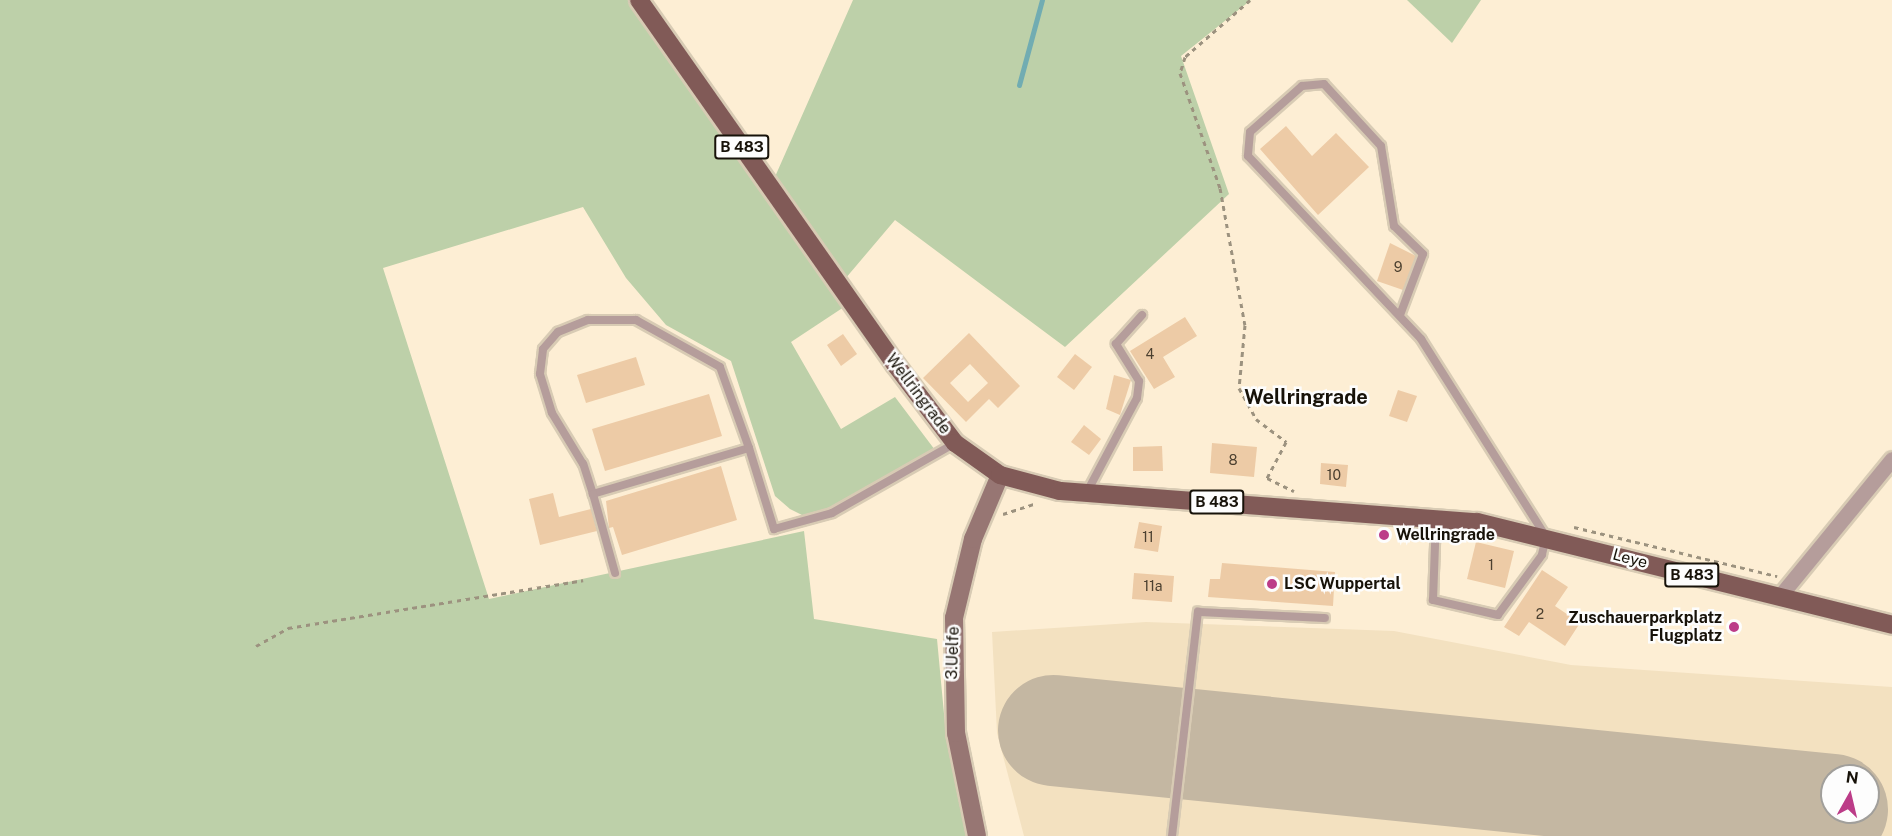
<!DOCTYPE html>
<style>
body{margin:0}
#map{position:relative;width:1892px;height:836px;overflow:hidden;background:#fdeed4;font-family:"Public Sans",sans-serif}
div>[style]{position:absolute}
.built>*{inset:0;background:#f3e1c0}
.green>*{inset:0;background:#bdd0a9}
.stream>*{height:5px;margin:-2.5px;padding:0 2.5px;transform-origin:2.5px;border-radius:2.5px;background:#71acb2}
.runway>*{height:111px;margin:-55.5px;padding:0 55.5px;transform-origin:55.5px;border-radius:55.5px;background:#c4b7a2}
.building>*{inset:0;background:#edcba6}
.path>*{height:3px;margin-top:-1.5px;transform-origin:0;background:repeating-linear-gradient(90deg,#9c927f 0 4.5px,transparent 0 9px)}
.roads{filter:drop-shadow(2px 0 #d8cbb4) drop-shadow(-2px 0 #d8cbb4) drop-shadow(0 2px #d8cbb4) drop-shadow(0 -2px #d8cbb4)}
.lane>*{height:8px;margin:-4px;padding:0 4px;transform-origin:4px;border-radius:4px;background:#b59d9b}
.street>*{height:15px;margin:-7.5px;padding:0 7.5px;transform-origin:7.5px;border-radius:7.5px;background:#b59d9b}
.secondary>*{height:18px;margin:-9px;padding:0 9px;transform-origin:9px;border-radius:9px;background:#977673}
.primary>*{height:18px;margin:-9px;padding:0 9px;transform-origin:9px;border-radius:9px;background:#815a57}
.dots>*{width:16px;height:16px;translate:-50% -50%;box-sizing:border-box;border:3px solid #fdfdfd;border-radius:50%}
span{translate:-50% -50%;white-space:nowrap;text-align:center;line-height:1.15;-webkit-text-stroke:5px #fdfdfd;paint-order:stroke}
.number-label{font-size:14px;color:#4c4030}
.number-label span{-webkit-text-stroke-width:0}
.shield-label span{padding:2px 4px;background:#fdfdfd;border:2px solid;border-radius:4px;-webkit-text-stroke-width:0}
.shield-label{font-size:15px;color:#171209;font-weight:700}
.street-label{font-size:16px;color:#171209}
.poi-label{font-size:16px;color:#171209;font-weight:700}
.left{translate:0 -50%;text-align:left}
.right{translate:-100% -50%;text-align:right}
.quarter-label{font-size:20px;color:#171209;font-weight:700}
.north{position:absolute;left:1820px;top:764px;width:60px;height:60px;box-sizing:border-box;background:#fdfdfd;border:2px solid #a19f9b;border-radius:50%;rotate:8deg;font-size:16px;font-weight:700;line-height:24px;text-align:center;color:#171209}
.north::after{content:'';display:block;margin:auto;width:21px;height:27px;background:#bc3c88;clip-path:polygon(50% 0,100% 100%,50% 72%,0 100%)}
</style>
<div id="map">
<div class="built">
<i style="clip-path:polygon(evenodd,1146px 622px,1394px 631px,1571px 665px,1892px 687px,1892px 836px,1024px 836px,997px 733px,992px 632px,1146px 622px,1832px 776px,1868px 776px,1868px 812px,1832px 812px,1832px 776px)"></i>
</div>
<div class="green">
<i style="clip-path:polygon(0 0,636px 0,847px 305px,791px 342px,841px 429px,895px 397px,935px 450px,831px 510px,808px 518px,790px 509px,775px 496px,731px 361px,666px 325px,626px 278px,583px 207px,383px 268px,489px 599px,804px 531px,814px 619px,937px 639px,946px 735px,966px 836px,0 836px)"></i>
<i style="clip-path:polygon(853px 0,1251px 0,1181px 56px,1229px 194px,1065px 347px,895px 220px,845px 279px,774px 179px)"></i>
<i style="clip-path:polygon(1407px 0,1481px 0,1452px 43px)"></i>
</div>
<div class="stream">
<i style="left:1019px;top:85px;width:88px;rotate:-74.9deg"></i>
</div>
<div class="runway">
<i style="left:1053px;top:730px;width:783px;rotate:5.79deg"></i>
</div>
<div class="building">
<i style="clip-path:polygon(1286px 126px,1312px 156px,1336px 133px,1369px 167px,1318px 215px,1260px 149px)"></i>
<i style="clip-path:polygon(1390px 243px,1416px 256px,1403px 290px,1377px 281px)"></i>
<i style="clip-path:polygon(1185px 317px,1197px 336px,1163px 357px,1175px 377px,1154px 389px,1130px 351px)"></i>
<i style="clip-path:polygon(evenodd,969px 333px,1020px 386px,998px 408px,989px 399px,966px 422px,923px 378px,969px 333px,970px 364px,988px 383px,968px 402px,950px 383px,970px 364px)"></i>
<i style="clip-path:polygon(843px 334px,857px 354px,841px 366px,827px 345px)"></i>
<i style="clip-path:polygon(1075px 354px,1092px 367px,1074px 390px,1057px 377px)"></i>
<i style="clip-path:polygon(636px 357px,645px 385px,586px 403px,577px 375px)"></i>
<i style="clip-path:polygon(1114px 375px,1131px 380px,1120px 415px,1106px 409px)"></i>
<i style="clip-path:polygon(1398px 390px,1417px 396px,1407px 422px,1389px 416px)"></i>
<i style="clip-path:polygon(709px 394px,722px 436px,605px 471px,592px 429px)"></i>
<i style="clip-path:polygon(1084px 425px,1101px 439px,1089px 455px,1071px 442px)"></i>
<i style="clip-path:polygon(1212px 443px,1257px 447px,1254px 477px,1210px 473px)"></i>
<i style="clip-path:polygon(1162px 446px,1163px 471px,1133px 471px,1133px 447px)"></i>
<i style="clip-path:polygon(1321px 463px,1348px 465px,1346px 487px,1320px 484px)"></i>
<i style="clip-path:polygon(721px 466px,737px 520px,622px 555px,613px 527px,609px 528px,606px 501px)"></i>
<i style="clip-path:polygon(553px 493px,559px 517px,591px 509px,597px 531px,540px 545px,529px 499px)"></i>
<i style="clip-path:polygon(1139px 522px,1162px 526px,1158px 552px,1134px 548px)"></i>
<i style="clip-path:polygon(1476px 542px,1514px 551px,1505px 588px,1467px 579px)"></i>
<i style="clip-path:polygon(1222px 563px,1335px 572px,1333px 606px,1208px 597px,1210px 579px,1220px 579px)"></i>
<i style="clip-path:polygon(1542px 570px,1568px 587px,1555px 606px,1580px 623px,1565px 646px,1529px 622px,1519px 636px,1504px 627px)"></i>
<i style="clip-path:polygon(1134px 573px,1174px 576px,1172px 602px,1132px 599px)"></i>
</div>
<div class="path">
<i style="left:1250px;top:0;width:86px;rotate:138.8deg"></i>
<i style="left:1185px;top:57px;width:17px;rotate:107deg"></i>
<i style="left:1180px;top:73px;width:122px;rotate:70.8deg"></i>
<i style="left:1220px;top:188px;width:139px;rotate:79.7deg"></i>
<i style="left:1245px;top:325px;width:63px;rotate:95.4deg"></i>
<i style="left:1239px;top:388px;width:35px;rotate:61deg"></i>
<i style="left:1256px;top:419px;width:38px;rotate:37deg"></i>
<i style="left:1286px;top:442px;width:41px;rotate:117.8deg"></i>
<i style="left:1267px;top:478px;width:30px;rotate:26deg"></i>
<i style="left:1003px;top:514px;width:35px;rotate:-18deg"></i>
<i style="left:1574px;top:527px;width:209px;rotate:13.6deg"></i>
<i style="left:256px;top:646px;width:37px;rotate:-29deg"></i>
<i style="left:288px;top:628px;width:299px;rotate:-9.2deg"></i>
</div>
<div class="roads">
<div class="lane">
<i style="left:1400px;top:315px;width:65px;rotate:-69.3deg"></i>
<i style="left:1423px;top:254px;width:40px;rotate:-136deg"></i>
<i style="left:1394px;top:226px;width:81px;rotate:-99.2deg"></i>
<i style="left:1381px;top:146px;width:84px;rotate:-132.6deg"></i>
<i style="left:1324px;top:84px;width:22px;rotate:175deg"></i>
<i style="left:1302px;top:86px;width:69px;rotate:138.5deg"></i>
<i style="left:1250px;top:132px;width:24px;rotate:95deg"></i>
<i style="left:1248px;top:156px;width:252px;rotate:46.6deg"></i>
<i style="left:1421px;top:339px;width:234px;rotate:57.7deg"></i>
<i style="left:1546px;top:537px;width:18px;rotate:103deg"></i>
<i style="left:1542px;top:555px;width:74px;rotate:126.3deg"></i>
<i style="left:1498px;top:615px;width:67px;rotate:-167deg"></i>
<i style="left:1433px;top:600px;width:83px;rotate:-87.9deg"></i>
<i style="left:749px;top:448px;width:163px;rotate:163.6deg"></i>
<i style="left:593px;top:494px;width:32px;rotate:-108deg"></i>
<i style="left:583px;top:464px;width:60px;rotate:-121.3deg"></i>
<i style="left:552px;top:413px;width:41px;rotate:-107.1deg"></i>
<i style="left:540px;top:374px;width:25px;rotate:-83deg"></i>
<i style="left:543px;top:349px;width:23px;rotate:-49deg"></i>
<i style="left:558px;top:332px;width:32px;rotate:-22deg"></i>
<i style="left:588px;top:320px;width:48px"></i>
<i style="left:636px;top:320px;width:96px;rotate:29.2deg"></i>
<i style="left:720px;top:367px;width:86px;rotate:70.3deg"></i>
<i style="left:749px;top:448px;width:85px;rotate:72.8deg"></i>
<i style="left:774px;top:529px;width:60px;rotate:-15.4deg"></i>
<i style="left:832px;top:513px;width:142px;rotate:-29.6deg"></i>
<i style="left:1087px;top:492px;width:106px;rotate:-62deg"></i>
<i style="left:1137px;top:398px;width:17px;rotate:-83deg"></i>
<i style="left:1139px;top:381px;width:44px;rotate:-121.9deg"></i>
<i style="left:1116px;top:344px;width:39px;rotate:-48deg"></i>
<i style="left:593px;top:494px;width:82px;rotate:74.4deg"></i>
<i style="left:1172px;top:836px;width:226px;rotate:-83.4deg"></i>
<i style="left:1198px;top:612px;width:127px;rotate:2.7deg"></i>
</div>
<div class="street">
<i style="left:1779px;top:597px;width:178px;rotate:-50.7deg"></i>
</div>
<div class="secondary">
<i style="left:977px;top:836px;width:105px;rotate:-101.5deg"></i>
<i style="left:956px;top:733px;width:115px;rotate:-91deg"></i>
<i style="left:954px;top:618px;width:81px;rotate:-76.5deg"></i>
<i style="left:973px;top:539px;width:69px;rotate:-67.1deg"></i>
</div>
<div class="primary">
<i style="left:639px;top:0;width:445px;rotate:54.9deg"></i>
<i style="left:895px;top:364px;width:99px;rotate:52.8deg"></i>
<i style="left:955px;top:443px;width:55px;rotate:35.4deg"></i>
<i style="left:1000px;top:475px;width:62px;rotate:14.9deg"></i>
<i style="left:1060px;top:491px;width:418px;rotate:4.3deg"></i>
<i style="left:1477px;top:522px;width:428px;rotate:13.9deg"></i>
</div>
</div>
<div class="dots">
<i style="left:1384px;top:535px;background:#bc3c88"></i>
<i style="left:1272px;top:584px;background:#bc3c88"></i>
<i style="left:1734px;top:627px;background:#bc3c88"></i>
</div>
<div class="number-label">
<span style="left:1398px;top:267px">9</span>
<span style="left:1150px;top:354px">4</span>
<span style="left:1233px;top:460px">8</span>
<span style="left:1334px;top:475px">10</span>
<span style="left:1148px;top:537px">11</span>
<span style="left:1491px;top:565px">1</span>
<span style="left:1153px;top:586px">11a</span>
<span style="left:1540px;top:614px">2</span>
</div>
<div class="shield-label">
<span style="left:742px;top:147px">B 483</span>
<span style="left:1217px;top:502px">B 483</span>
<span style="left:1692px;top:575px">B 483</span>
</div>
<div class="street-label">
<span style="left:918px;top:394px;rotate:53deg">Wellringrade</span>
<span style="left:1630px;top:559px;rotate:15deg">Leye</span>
<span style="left:953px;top:653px;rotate:-88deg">3.Uelfe</span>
</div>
<div class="poi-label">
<span class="left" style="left:1396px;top:535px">Wellringrade</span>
<span class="left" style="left:1284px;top:584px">LSC Wuppertal</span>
<span class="right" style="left:1722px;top:627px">Zuschauerparkplatz<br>Flugplatz</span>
</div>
<div class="quarter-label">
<span style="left:1306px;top:397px">Wellringrade</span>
</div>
<div class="north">N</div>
</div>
